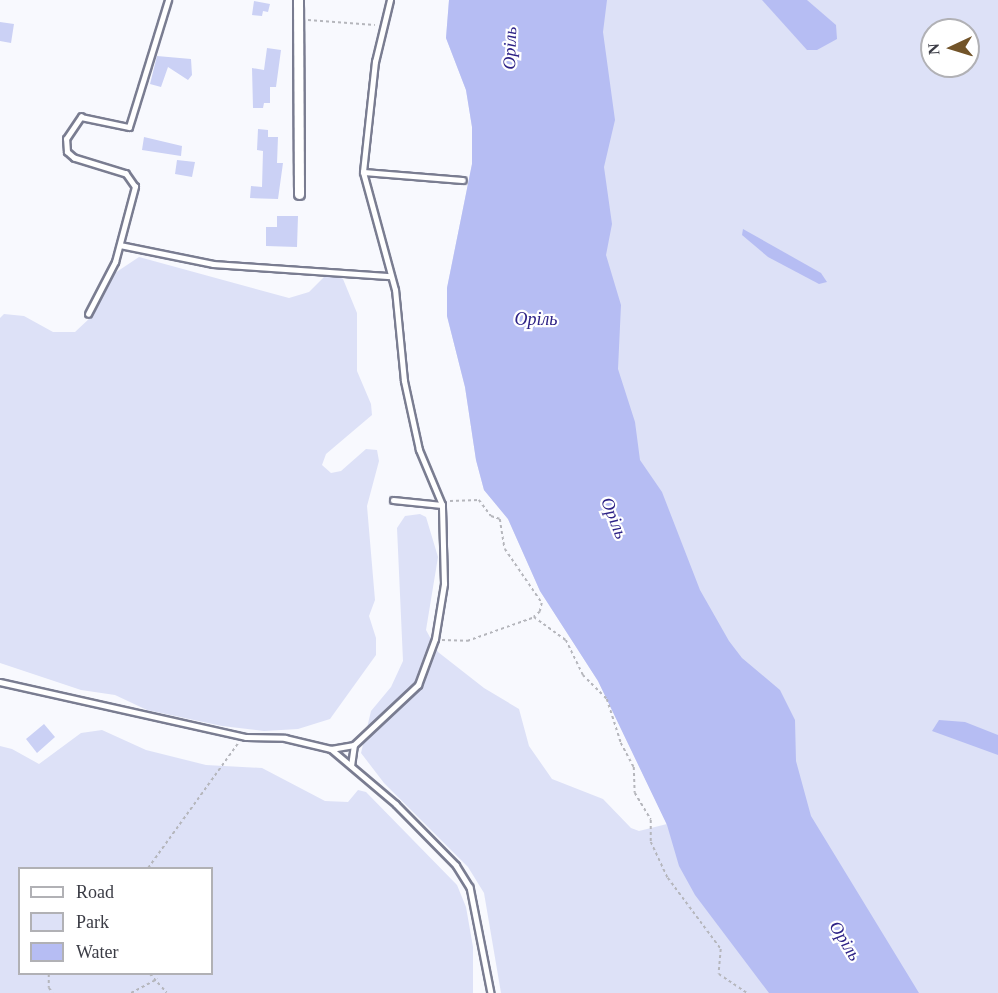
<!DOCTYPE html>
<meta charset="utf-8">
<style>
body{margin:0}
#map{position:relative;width:998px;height:993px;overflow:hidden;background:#f8f9fe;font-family:"Times New Roman",serif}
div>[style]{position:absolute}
.green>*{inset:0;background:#dde1f7}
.water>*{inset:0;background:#b6bdf3}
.building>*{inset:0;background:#cbd1f5}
.path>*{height:1.5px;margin-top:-0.75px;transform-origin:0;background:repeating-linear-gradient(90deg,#b5b6bc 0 3px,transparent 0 6px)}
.roads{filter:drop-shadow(2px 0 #7a7d91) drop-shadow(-2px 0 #7a7d91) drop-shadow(0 2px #7a7d91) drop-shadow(0 -2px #7a7d91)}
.lane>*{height:4.5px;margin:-2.25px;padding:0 2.25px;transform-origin:2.25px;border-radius:2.25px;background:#fff}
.street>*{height:9px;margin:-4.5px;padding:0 4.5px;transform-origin:4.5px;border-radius:4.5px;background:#fff}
span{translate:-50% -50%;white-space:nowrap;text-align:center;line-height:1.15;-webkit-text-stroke:4.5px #fff;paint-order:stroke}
.water-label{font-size:18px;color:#2d2286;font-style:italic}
.legend{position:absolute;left:18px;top:867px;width:195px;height:108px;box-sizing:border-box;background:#fff;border:2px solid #b1b1b5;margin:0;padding:8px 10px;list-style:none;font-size:18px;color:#3b3c45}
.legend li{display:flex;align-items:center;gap:12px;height:30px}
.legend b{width:30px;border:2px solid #b1b1b5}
.north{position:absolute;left:920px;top:18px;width:60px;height:60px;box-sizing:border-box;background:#fff;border:2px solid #b1b1b5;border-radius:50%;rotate:266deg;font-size:16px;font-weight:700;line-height:24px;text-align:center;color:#3b3c45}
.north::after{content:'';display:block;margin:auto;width:21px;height:27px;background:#725429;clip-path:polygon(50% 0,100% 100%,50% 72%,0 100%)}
</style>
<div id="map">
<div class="green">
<i style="clip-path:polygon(evenodd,449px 0,998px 0,998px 993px,501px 993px,484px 893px,468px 867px,384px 783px,361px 753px,371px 711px,391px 687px,403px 661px,397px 528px,405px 516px,420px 514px,426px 517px,438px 557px,426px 630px,438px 652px,484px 688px,519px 709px,529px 746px,552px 779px,603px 799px,631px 828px,639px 831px,667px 824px,598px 681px,540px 591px,508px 519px,484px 490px,476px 460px,465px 387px,447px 316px,447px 288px,472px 164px,472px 127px,466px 90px,446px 38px,449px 0,932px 30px,968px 30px,968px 66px,932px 66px,932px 30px)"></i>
<i style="clip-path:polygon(139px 257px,289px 298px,309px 292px,324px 277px,334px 274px,343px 279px,357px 313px,357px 371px,371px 404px,372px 415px,326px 454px,322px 465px,331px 473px,341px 471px,366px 449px,377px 450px,379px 461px,367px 506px,375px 600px,369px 616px,376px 638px,376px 655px,330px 719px,298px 729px,264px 731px,222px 726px,147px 710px,115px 695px,81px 690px,0 663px,0 318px,4px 314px,24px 316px,53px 332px,75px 332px,91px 317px,106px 279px)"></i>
<i style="clip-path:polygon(evenodd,102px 730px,146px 750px,206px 765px,262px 768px,325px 801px,348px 802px,358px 790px,366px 792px,457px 885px,466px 907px,473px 947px,473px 993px,0 993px,0 746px,12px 749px,39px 764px,81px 733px,102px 730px,212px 868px,212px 974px,20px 974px,20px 868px,212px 868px)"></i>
</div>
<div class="water">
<i style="clip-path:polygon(449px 0,607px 0,603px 32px,615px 120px,604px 167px,612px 224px,606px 255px,621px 305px,618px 369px,635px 422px,640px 460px,662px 492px,700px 590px,729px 641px,742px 658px,780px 690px,795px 720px,796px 761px,811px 816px,919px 993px,769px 993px,695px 895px,679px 866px,667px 825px,598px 681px,540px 591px,508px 519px,484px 490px,476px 460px,465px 387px,447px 316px,447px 288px,472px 164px,472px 127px,466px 90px,446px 38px)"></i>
<i style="clip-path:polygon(762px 0,807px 0,836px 25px,837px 39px,817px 50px,807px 50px)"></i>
<i style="clip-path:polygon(743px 229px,821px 273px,827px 282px,819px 284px,768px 257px,742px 235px)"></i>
<i style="clip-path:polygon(939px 720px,965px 722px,998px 735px,998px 755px,932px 731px)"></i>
</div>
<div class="building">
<i style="clip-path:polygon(254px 1px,270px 4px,268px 12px,263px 11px,262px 16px,252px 15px)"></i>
<i style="clip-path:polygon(0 22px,14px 24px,11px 43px,0 41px)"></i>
<i style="clip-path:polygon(267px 48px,281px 50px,276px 87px,270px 87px,270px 103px,264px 103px,263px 108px,253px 108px,252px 68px,264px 70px)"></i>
<i style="clip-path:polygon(157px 56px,191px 59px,192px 75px,188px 80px,168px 67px,161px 87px,150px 84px)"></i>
<i style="clip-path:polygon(258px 129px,268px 130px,268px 137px,278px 137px,277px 163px,283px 163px,278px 199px,250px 198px,251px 186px,262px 187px,263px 151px,257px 150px)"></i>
<i style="clip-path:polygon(144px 137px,182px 146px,181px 156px,142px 150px)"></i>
<i style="clip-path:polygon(177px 160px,195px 162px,192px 177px,175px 174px)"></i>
<i style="clip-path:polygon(277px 216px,298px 216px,297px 247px,266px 246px,266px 227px,277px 227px)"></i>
<i style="clip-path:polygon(44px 724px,55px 737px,37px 753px,26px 739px)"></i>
</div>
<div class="path">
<i style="left:308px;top:20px;width:67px;rotate:4.3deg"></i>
<i style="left:450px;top:501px;width:29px;rotate:-2deg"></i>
<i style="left:479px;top:500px;width:20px;rotate:53deg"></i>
<i style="left:491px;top:516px;width:9px;rotate:18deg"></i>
<i style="left:500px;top:519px;width:30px;rotate:81deg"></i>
<i style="left:505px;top:549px;width:65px;rotate:55.6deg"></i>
<i style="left:542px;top:603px;width:9px;rotate:103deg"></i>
<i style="left:540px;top:612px;width:8px;rotate:140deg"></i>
<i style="left:534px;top:617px;width:39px;rotate:36deg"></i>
<i style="left:566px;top:640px;width:39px;rotate:64deg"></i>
<i style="left:583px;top:675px;width:34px;rotate:45deg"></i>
<i style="left:607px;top:699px;width:46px;rotate:72.3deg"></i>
<i style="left:621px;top:743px;width:27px;rotate:62deg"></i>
<i style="left:634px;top:767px;width:26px;rotate:88deg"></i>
<i style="left:635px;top:793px;width:31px;rotate:59deg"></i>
<i style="left:651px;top:820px;width:22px;rotate:90deg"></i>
<i style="left:651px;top:842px;width:40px;rotate:65deg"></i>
<i style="left:668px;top:878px;width:89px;rotate:53.3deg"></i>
<i style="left:721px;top:949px;width:25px;rotate:95deg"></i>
<i style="left:719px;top:974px;width:34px;rotate:34deg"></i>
<i style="left:442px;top:640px;width:25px;rotate:2deg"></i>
<i style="left:467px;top:641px;width:69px;rotate:-19.5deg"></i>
<i style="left:148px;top:868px;width:154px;rotate:-54.2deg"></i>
<i style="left:49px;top:974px;width:14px;rotate:90deg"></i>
<i style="left:49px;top:988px;width:6px;rotate:51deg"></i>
<i style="left:150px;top:974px;width:25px;rotate:48deg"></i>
<i style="left:131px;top:993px;width:30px;rotate:-28deg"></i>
</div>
<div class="roads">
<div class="lane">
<i style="left:363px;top:172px;width:100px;rotate:4.6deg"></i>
<i style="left:120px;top:245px;width:95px;rotate:11.5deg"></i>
<i style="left:213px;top:264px;width:178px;rotate:3.9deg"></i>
<i style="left:88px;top:314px;width:59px;rotate:-62.6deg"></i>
<i style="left:115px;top:262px;width:78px;rotate:-75.1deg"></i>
<i style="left:135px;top:187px;width:16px;rotate:-125deg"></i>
<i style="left:126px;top:174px;width:54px;rotate:-162.9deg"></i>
<i style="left:74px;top:158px;width:9px;rotate:-139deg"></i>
<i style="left:67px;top:152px;width:13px;rotate:-94deg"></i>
<i style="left:66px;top:139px;width:27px;rotate:-56deg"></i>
<i style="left:81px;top:117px;width:49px;rotate:11.8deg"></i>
<i style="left:129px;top:127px;width:133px;rotate:-72.9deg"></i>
<i style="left:393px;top:500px;width:49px;rotate:5.8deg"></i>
<i style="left:0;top:682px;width:252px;rotate:12.6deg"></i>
<i style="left:246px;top:737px;width:39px;rotate:1deg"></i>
<i style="left:285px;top:738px;width:47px;rotate:13.4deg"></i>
<i style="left:331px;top:749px;width:85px;rotate:40.2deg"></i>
<i style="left:396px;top:804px;width:86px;rotate:45.5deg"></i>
<i style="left:456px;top:865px;width:26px;rotate:58deg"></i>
<i style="left:470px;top:887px;width:108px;rotate:78.8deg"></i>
<i style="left:331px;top:749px;width:23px;rotate:-10deg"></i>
<i style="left:351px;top:766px;width:21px;rotate:-82deg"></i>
<i style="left:354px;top:745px;width:88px;rotate:-43.2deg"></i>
<i style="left:418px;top:685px;width:49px;rotate:-69.7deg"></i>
<i style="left:435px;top:639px;width:56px;rotate:-80.7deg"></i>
<i style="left:444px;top:584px;width:79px;rotate:-91.5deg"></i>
<i style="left:442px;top:505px;width:60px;rotate:-112.7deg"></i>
<i style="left:419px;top:450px;width:71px;rotate:-102.3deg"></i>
<i style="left:404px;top:381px;width:91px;rotate:-95.6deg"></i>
<i style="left:395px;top:290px;width:122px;rotate:-105.2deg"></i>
<i style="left:363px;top:172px;width:111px;rotate:-83.8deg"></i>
<i style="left:375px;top:62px;width:64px;rotate:-76.4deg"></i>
</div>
<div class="street">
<i style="left:298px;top:0;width:194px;rotate:89.7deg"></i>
</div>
</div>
<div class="water-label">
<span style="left:510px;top:48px;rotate:-88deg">Оріль</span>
<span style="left:536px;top:319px">Орiль</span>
<span style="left:614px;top:518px;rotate:68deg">Оріль</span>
<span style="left:845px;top:941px;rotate:58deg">Оріль</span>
</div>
<ul class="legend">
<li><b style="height:8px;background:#fff"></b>Road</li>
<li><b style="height:16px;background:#dde1f7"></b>Park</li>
<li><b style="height:16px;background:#b6bdf3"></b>Water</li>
</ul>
<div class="north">N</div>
</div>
